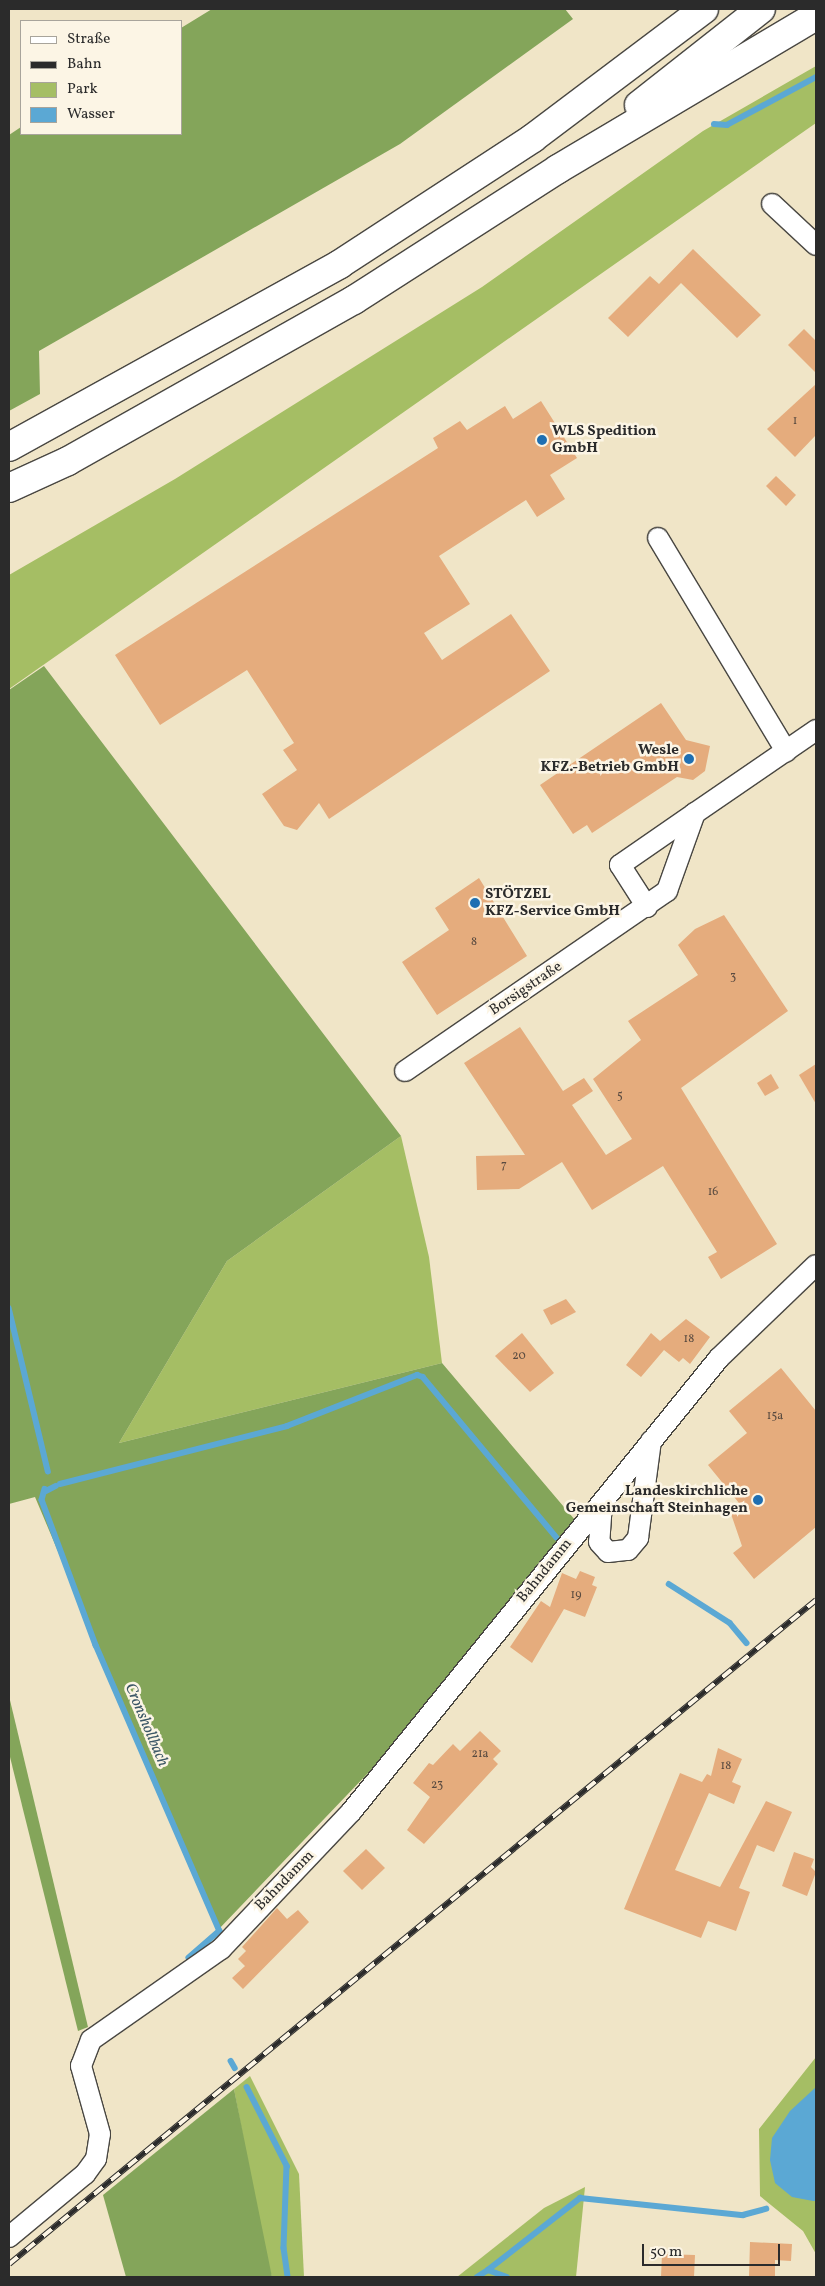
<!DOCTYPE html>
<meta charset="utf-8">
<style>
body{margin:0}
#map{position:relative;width:825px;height:2286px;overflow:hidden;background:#f0e5c7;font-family:Vollkorn,serif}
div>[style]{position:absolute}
.green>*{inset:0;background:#a5be64}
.forest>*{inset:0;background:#84a55a}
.water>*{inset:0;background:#5ba8d4}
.stream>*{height:5.5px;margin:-2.75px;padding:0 2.75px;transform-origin:2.75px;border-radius:2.75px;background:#5ba8d4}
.building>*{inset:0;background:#e5ac7d}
.roads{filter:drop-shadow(1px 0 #494742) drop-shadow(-1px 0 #494742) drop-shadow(0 1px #494742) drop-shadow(0 -1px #494742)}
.minor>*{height:20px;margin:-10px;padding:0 10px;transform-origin:10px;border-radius:10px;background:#fff}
.highway>*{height:28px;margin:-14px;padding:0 14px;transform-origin:14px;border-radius:14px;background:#fff}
.rail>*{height:5.5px;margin-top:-2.75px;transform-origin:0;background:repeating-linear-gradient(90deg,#fcf5e5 0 11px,#2b2b2b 0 22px);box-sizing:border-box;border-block:1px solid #2b2b2b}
.dots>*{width:14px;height:14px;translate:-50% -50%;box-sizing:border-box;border:2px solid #fcf5e5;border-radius:50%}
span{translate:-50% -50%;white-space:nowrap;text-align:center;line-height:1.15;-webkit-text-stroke:5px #fcf5e5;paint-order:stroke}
.number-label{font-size:12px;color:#5a4b40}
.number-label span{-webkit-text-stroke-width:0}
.poi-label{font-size:15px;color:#2b2b2b;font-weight:700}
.left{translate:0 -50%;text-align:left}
.right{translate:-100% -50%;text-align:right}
.street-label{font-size:15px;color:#2b2b2b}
.water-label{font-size:16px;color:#3c5766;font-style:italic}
.frame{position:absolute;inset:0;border:10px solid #2b2b2b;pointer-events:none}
.legend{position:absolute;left:20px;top:20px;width:162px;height:115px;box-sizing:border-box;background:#fcf5e5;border:1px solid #a8a49b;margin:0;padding:6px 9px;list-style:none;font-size:15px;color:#2b2b2b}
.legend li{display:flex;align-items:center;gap:10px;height:25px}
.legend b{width:25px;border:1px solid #a8a49b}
.scale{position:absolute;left:642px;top:2244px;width:138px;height:22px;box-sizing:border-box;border:2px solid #2b2b2b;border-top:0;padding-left:6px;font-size:15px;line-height:18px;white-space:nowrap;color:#2b2b2b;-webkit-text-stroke:4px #fcf5e5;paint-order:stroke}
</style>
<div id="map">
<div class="green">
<i style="clip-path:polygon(816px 66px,816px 123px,9px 689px,9px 575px,175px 479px,482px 287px,703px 131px)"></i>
<i style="clip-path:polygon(401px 1136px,429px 1257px,442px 1363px,119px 1443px,227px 1261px)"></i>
<i style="clip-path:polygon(816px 2057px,816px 2254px,803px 2231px,760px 2196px,759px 2129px)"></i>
<i style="clip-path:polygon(250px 2076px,299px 2174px,304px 2277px,272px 2277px,265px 2254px,234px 2089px)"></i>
<i style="clip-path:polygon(585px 2187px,576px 2277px,457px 2277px,544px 2208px)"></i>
</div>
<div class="forest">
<i style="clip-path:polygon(212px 9px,565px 9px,573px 19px,400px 144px,39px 351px,40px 394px,9px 411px,9px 135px,21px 127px,21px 134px,181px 134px,181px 28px)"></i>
<i style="clip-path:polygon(44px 666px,401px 1136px,227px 1261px,119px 1443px,442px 1363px,575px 1520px,390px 1750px,218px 1930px,35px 1497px,9px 1504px,9px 690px)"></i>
<i style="clip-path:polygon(9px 1696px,88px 2027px,78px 2031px,9px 1753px)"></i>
<i style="clip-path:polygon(234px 2089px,272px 2277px,126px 2277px,103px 2195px)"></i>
</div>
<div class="water">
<i style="clip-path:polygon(816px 2087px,816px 2201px,813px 2201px,792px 2197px,775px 2183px,770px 2160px,772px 2138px,790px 2111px)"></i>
</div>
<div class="stream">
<i style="left:714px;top:124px;width:13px;rotate:4deg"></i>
<i style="left:727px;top:125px;width:101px;rotate:-28.3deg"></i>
<i style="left:9px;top:1308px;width:168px;rotate:76.5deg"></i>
<i style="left:60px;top:1484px;width:234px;rotate:-14.3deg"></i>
<i style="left:287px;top:1426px;width:140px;rotate:-21.4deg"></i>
<i style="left:417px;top:1375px;width:6px;rotate:18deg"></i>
<i style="left:423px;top:1377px;width:209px;rotate:50.2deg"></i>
<i style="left:45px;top:1489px;width:11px;rotate:105deg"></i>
<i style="left:42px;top:1500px;width:155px;rotate:69.6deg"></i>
<i style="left:96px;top:1645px;width:312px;rotate:66.6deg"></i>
<i style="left:220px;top:1931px;width:41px;rotate:138.9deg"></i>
<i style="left:44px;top:1492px;width:13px;rotate:-27deg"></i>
<i style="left:669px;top:1584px;width:72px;rotate:32.6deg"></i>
<i style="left:730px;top:1623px;width:26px;rotate:50deg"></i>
<i style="left:231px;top:2061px;width:8px;rotate:60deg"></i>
<i style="left:247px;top:2087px;width:89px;rotate:63.1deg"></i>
<i style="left:287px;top:2166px;width:82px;rotate:92.1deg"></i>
<i style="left:284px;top:2248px;width:29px;rotate:82deg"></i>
<i style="left:488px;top:2270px;width:117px;rotate:-38deg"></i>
<i style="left:580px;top:2198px;width:164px;rotate:6deg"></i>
<i style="left:743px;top:2215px;width:24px;rotate:-15deg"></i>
<i style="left:477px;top:2277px;width:13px;rotate:-32deg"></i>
<i style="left:488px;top:2270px;width:20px;rotate:20deg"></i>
</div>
<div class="building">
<i style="clip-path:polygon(693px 249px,761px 315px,737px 338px,681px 283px,628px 337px,608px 318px,650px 276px,659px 284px)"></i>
<i style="clip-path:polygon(804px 329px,816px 341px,816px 373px,788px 345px)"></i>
<i style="clip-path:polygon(816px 384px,816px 435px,795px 457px,767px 429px)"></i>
<i style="clip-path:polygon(541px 401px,577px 458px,550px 475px,565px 499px,537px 517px,526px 500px,439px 556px,470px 604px,424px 633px,442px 660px,511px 614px,550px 671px,329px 819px,319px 803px,297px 830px,284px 826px,262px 794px,297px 770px,283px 750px,294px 743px,247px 670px,160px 725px,115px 655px,438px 448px,433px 438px,460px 421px,467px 430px,505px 406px,513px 419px)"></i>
<i style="clip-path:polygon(776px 476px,796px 495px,786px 506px,766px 486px)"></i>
<i style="clip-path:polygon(661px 703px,686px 740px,710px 746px,705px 771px,693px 780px,677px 777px,592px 833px,587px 825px,573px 834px,540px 785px)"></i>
<i style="clip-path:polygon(479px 878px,527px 956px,437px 1015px,402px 962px,449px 930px,435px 908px)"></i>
<i style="clip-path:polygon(724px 915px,788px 1011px,681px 1088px,777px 1244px,721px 1279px,708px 1257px,717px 1252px,663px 1166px,592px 1210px,562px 1162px,519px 1189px,477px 1190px,476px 1156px,525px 1155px,464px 1063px,520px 1027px,563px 1091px,584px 1078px,593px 1091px,572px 1105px,606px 1155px,632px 1139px,593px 1079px,641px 1040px,628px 1021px,698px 975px,678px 945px,695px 929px)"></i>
<i style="clip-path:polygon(816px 1064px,816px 1104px,799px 1075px)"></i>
<i style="clip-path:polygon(771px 1074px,779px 1088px,765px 1096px,757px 1083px)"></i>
<i style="clip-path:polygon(566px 1299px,576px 1312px,551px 1325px,543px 1310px)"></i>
<i style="clip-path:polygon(686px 1319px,710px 1337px,690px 1364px,683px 1358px,679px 1362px,664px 1350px,641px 1377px,626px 1365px,651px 1333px,660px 1341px)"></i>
<i style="clip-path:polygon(522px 1333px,554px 1373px,530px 1392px,495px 1356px)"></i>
<i style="clip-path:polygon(781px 1368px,816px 1411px,816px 1527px,754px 1579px,733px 1553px,742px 1546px,730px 1511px,739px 1503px,708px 1465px,747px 1433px,729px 1411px)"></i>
<i style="clip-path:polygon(580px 1571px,595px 1577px,592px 1585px,597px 1587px,585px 1617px,564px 1609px,532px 1663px,510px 1647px,541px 1601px,550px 1607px,562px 1573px,576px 1579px)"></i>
<i style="clip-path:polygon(480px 1731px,501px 1751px,493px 1759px,498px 1764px,424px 1844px,407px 1830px,430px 1797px,413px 1783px,429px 1763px,433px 1765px,453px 1744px,460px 1751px)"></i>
<i style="clip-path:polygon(718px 1748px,742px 1759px,732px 1782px,741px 1786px,734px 1804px,709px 1793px,675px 1870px,720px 1887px,766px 1801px,792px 1812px,774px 1852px,757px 1845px,739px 1888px,750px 1892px,736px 1931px,708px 1921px,701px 1938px,624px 1909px,680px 1773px,702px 1782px,707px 1774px,711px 1776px)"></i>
<i style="clip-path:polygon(366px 1849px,385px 1868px,362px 1890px,343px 1871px)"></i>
<i style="clip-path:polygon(794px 1852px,814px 1859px,811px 1867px,816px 1872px,807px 1896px,782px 1886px)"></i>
<i style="clip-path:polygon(277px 1908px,287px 1919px,298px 1910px,309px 1922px,243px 1989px,232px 1978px,245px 1966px,253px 1974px,238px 1959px,246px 1951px,242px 1947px)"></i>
<i style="clip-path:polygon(750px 2242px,792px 2244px,791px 2261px,775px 2260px,775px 2277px,749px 2277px)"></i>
<i style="clip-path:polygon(662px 2254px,695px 2255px,694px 2277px,661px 2277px)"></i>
</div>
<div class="roads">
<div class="minor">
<i style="left:772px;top:204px;width:60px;rotate:43deg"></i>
<i style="left:658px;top:538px;width:249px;rotate:59deg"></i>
<i style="left:647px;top:907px;width:50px;rotate:-122.7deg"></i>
<i style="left:620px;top:865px;width:91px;rotate:-34.7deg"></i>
<i style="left:405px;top:1071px;width:318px;rotate:-34.5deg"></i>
<i style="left:667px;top:891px;width:83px;rotate:-70.3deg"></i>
<i style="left:695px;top:813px;width:147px;rotate:-34.4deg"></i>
<i style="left:602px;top:1503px;width:39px;rotate:94deg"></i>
<i style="left:599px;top:1542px;width:13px;rotate:48deg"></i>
<i style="left:608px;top:1552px;width:20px;rotate:-6deg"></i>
<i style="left:628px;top:1550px;width:16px;rotate:-50deg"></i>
<i style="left:638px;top:1538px;width:98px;rotate:-82.4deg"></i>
<i style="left:9px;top:2237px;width:99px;rotate:-39.7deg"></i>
<i style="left:85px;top:2174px;width:19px;rotate:-54deg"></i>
<i style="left:96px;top:2159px;width:25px;rotate:-81deg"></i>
<i style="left:100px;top:2134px;width:71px;rotate:-105.6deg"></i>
<i style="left:81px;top:2066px;width:28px;rotate:-69deg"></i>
<i style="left:91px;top:2040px;width:159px;rotate:-35deg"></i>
<i style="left:221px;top:1949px;width:189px;rotate:-46.5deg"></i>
<i style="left:351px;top:1812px;width:584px;rotate:-50.97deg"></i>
<i style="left:719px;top:1358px;width:134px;rotate:-43.8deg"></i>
</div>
<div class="highway">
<i style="left:639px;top:105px;width:155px;rotate:-38.2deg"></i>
<i style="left:9px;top:447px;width:378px;rotate:-28.9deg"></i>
<i style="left:340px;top:264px;width:230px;rotate:-33.1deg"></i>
<i style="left:533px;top:138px;width:214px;rotate:-37deg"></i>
<i style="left:9px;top:488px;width:65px;rotate:-24.6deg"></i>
<i style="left:68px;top:461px;width:328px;rotate:-29.4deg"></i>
<i style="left:354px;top:300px;width:242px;rotate:-32.7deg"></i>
<i style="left:558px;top:169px;width:300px;rotate:-30.7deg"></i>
</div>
</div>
<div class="rail">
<i style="left:9px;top:2264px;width:1045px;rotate:-39.45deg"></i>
</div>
<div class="dots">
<i style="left:542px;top:440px;background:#1f6fb2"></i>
<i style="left:689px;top:759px;background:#1f6fb2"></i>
<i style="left:475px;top:903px;background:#1f6fb2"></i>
<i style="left:758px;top:1500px;background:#1f6fb2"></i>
</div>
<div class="number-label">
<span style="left:795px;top:422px">1</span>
<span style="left:474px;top:943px">8</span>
<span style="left:733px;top:978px">3</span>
<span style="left:620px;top:1097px">5</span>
<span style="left:504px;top:1166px">7</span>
<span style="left:713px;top:1193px">16</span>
<span style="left:689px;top:1340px">18</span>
<span style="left:519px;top:1357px">20</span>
<span style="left:775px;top:1417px">15a</span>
<span style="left:576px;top:1596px">19</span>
<span style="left:480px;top:1755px">21a</span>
<span style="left:726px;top:1767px">18</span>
<span style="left:437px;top:1786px">23</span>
</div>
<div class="poi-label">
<span class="left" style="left:552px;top:440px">WLS Spedition<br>GmbH</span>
<span class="right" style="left:679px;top:759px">Wesle<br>KFZ.-Betrieb GmbH</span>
<span class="left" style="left:485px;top:903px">STÖTZEL<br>KFZ-Service GmbH</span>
<span class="right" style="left:748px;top:1500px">Landeskirchliche<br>Gemeinschaft Steinhagen</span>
</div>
<div class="street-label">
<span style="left:526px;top:989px;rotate:-34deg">Borsigstraße</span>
<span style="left:545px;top:1571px;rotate:-51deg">Bahndamm</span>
<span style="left:285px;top:1881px;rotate:-46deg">Bahndamm</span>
</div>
<div class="water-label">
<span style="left:146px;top:1725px;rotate:67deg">Cronshollbach</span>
</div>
<div class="frame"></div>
<ul class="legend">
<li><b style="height:6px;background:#fff"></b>Straße</li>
<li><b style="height:6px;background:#2b2b2b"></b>Bahn</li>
<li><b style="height:14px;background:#a5be64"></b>Park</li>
<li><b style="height:14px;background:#5ba8d4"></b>Wasser</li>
</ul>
<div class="scale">50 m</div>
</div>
